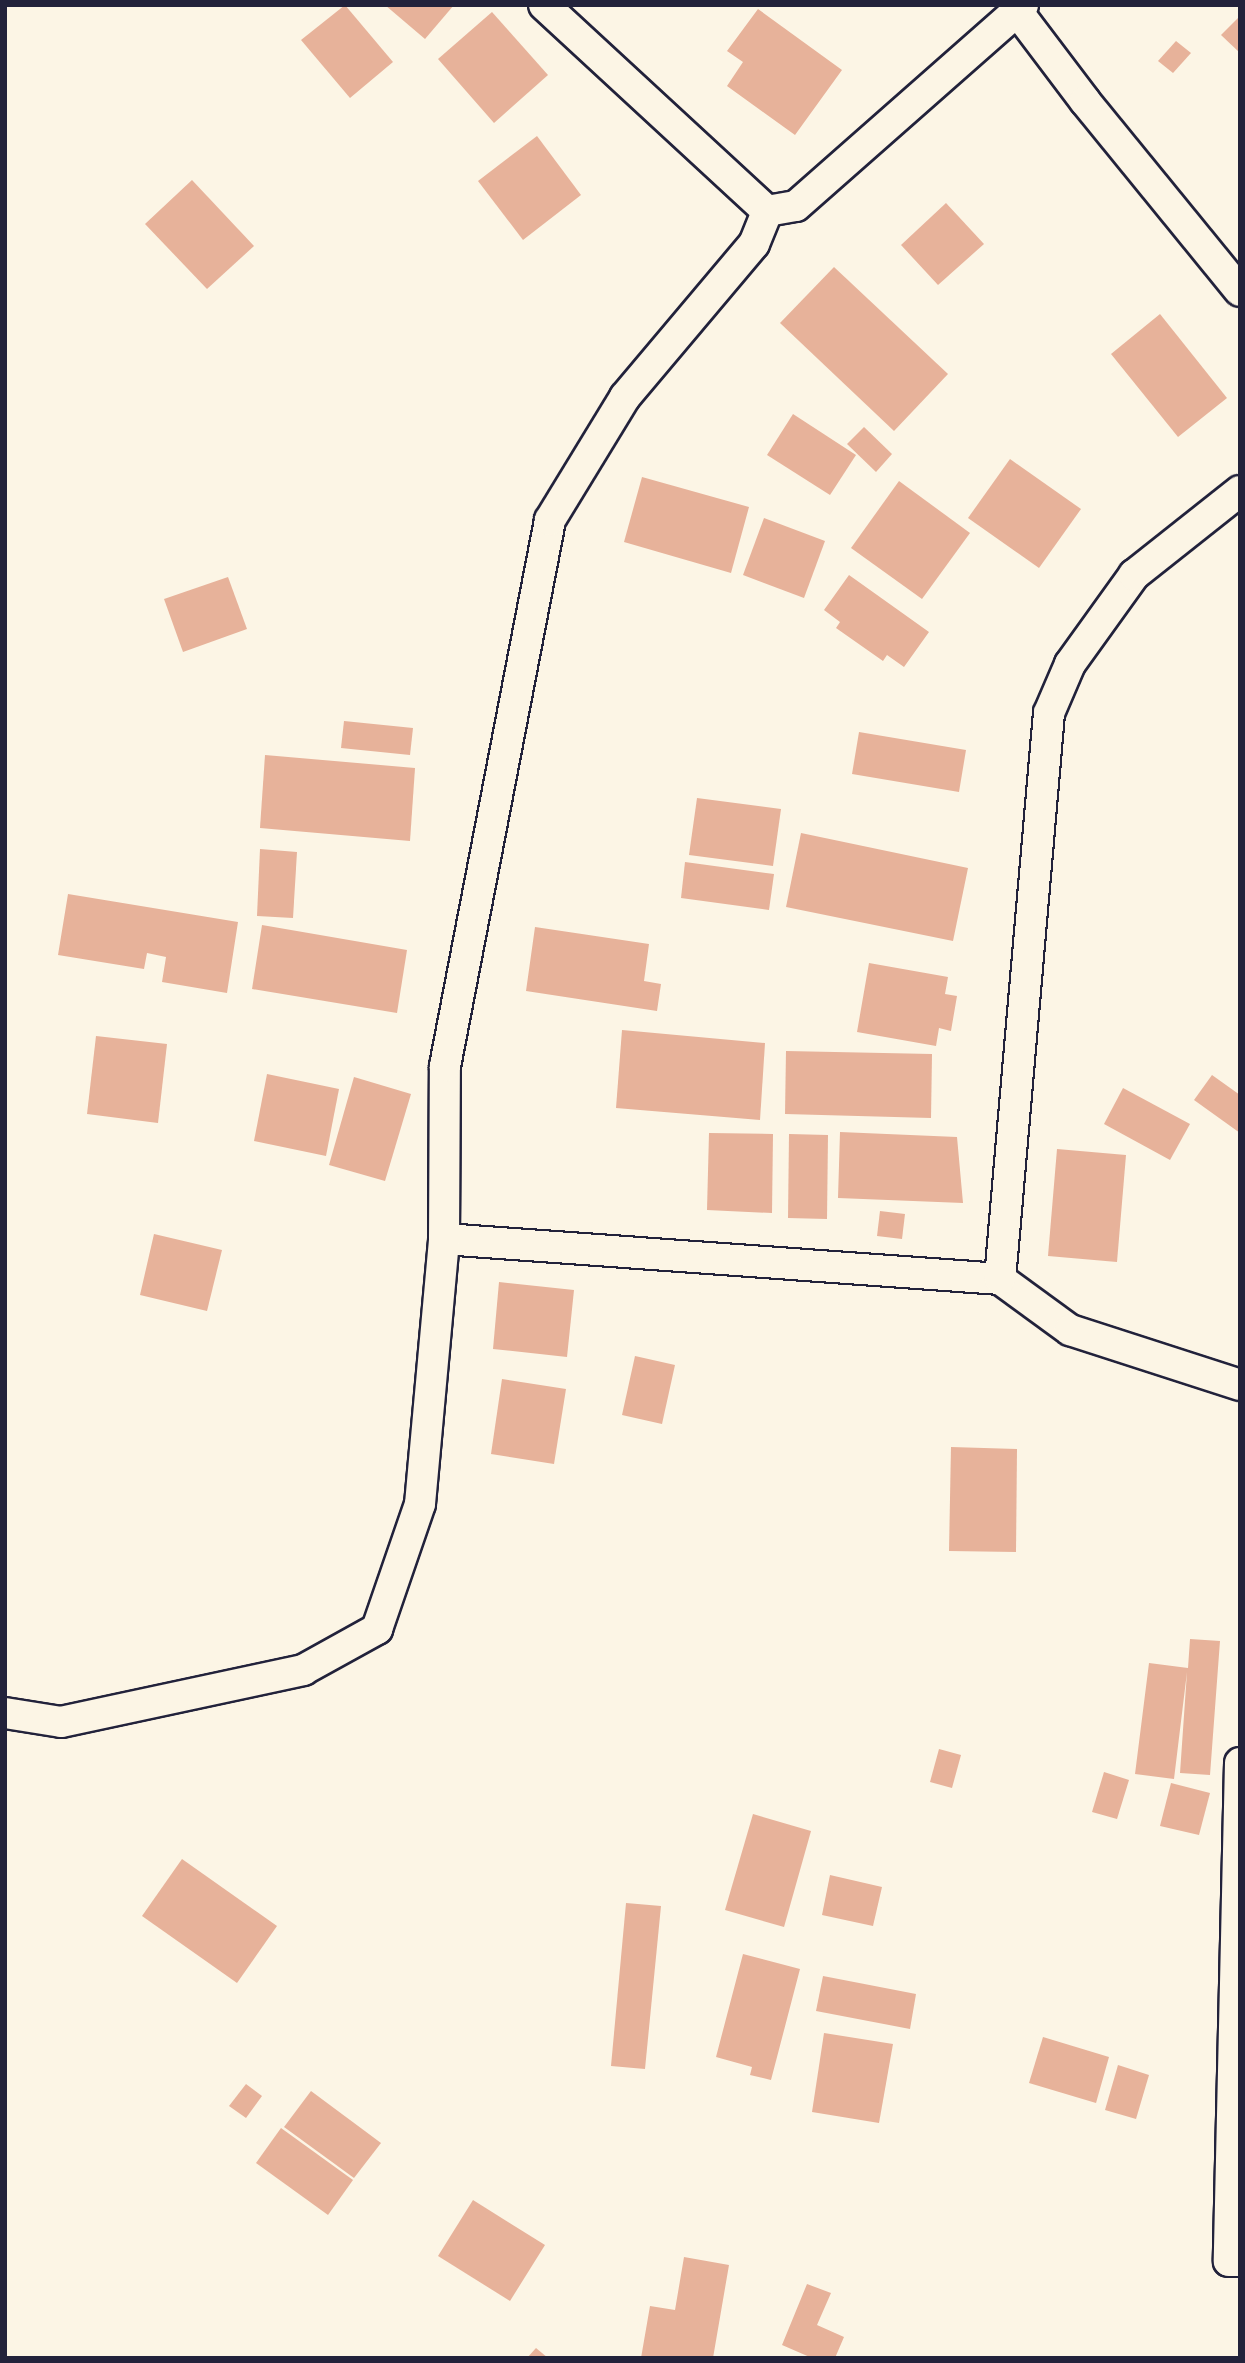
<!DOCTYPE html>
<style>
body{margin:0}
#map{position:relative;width:1245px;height:2363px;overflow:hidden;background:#fcf5e5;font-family:Dekko,sans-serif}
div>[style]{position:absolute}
.building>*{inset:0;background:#e7b29a}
.roads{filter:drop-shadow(2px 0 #22223b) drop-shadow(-2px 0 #22223b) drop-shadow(0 2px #22223b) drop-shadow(0 -2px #22223b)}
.street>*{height:30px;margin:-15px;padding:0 15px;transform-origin:15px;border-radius:15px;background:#fcf5e5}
span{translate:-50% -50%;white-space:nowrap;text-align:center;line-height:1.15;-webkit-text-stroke:5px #fcf5e5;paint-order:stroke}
.frame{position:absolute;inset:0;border:7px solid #22223b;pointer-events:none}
</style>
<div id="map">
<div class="building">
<i style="clip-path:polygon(345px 5px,393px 62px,350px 98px,301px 40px)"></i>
<i style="clip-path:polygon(385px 5px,454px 5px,425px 39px)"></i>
<i style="clip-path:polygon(758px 9px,842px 70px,795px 135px,727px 86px,743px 62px,727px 51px)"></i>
<i style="clip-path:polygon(492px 12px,548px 75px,494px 123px,438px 59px)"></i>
<i style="clip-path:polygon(1240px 16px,1240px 53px,1221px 35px)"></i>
<i style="clip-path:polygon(1176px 41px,1191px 53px,1173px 73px,1158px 61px)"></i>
<i style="clip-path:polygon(537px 136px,581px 195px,523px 240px,478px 181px)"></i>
<i style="clip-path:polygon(192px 180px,254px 246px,207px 289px,145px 224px)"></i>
<i style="clip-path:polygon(946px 203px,984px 244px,938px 285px,901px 245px)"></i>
<i style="clip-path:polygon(834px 267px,948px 374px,894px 431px,780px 323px)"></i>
<i style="clip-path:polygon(1160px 314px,1227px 398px,1178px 437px,1111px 354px)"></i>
<i style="clip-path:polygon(793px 414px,856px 455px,830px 495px,767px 455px)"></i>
<i style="clip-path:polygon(864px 427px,892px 454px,876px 472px,847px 444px)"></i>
<i style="clip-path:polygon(1010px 459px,1081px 509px,1039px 568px,968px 518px)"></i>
<i style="clip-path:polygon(642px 477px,749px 507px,731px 573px,624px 542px)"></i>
<i style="clip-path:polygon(899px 481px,970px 533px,922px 599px,851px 548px)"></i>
<i style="clip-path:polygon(764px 518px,825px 541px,804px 598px,743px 575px)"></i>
<i style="clip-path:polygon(849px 575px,929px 632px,904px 667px,887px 655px,883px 661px,836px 628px,840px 622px,824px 610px)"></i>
<i style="clip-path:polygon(228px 577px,247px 629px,183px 652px,164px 599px)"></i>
<i style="clip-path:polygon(344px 721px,413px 728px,410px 755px,341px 748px)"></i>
<i style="clip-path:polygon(859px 732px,966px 750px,959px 792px,852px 774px)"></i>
<i style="clip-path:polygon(265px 755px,415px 768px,410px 841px,260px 828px)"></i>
<i style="clip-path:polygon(697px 798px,781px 809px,773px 866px,689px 855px)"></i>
<i style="clip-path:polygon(801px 833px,968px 868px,953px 941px,786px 907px)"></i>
<i style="clip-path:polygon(260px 849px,297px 852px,293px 918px,257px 916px)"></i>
<i style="clip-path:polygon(685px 862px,774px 874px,769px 910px,681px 898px)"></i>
<i style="clip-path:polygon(68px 894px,238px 922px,227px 993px,162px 982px,166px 957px,147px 953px,144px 969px,58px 955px)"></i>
<i style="clip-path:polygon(262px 925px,407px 950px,397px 1013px,252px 989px)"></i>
<i style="clip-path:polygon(535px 927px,649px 944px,644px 981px,661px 984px,657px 1011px,526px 991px)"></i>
<i style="clip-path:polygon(869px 963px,948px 977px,945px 994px,957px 996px,951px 1031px,939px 1028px,936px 1046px,857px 1032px)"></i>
<i style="clip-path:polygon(622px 1030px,765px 1043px,760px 1120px,616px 1108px)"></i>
<i style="clip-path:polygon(96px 1036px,167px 1044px,158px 1123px,87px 1114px)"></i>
<i style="clip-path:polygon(786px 1051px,932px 1054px,931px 1118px,785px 1114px)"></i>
<i style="clip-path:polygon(267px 1074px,339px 1089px,326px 1156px,254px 1141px)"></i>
<i style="clip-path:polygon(1212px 1075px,1240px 1095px,1240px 1133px,1194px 1100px)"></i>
<i style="clip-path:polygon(354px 1077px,411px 1094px,385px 1181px,329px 1165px)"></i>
<i style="clip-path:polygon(1123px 1088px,1190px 1124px,1170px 1160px,1104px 1124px)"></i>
<i style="clip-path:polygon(840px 1132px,957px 1137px,963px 1203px,838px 1198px)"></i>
<i style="clip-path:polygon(709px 1133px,773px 1134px,772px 1213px,707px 1210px)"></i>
<i style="clip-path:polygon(789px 1134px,828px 1135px,827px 1219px,788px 1218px)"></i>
<i style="clip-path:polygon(1057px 1149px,1126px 1155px,1117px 1262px,1048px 1256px)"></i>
<i style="clip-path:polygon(880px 1211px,905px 1214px,902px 1239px,877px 1236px)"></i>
<i style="clip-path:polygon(154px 1234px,222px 1250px,207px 1311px,140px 1295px)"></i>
<i style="clip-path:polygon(499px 1282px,574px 1290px,567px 1357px,493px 1349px)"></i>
<i style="clip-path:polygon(635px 1356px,675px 1365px,662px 1424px,622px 1415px)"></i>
<i style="clip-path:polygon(502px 1379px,566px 1389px,554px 1464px,491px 1454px)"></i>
<i style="clip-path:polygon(951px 1447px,1017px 1449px,1016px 1552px,949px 1551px)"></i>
<i style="clip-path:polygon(1190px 1639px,1220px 1641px,1210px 1775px,1180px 1773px,1187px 1672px,1174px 1779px,1135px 1774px,1149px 1663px,1188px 1668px)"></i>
<i style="clip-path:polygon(939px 1749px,961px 1755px,952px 1788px,930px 1782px)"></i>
<i style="clip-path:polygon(1104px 1772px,1129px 1780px,1117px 1819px,1092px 1812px)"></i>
<i style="clip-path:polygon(1171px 1783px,1210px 1793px,1199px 1835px,1160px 1826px)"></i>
<i style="clip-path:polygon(753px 1814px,811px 1831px,784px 1927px,725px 1910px)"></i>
<i style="clip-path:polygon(182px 1859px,277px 1926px,237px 1983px,142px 1916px)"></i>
<i style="clip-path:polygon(830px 1875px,882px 1887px,873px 1926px,822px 1915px)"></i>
<i style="clip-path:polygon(626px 1903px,661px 1906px,645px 2069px,611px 2066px)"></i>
<i style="clip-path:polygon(743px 1954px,800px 1969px,771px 2080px,750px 2075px,752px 2067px,716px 2057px)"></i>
<i style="clip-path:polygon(823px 1976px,916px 1994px,910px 2029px,816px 2011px)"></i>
<i style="clip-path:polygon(824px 2033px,893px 2044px,879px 2123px,812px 2112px)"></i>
<i style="clip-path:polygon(1043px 2037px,1109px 2057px,1096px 2103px,1029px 2083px)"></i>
<i style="clip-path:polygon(1118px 2065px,1149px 2075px,1136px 2119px,1105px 2110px)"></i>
<i style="clip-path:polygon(246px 2084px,262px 2096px,246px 2118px,229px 2106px)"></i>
<i style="clip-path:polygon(311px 2091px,381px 2143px,354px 2178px,284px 2127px)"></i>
<i style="clip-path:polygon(281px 2128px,353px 2180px,328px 2215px,256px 2163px)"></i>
<i style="clip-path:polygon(473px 2200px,545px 2245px,510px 2301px,438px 2256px)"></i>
<i style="clip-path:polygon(684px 2257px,729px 2265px,713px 2358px,641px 2358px,650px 2306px,675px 2310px)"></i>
<i style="clip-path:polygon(807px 2284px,831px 2293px,817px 2325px,844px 2337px,835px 2358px,812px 2358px,782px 2345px)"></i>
<i style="clip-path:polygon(536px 2348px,548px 2358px,527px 2358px)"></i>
</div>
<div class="roads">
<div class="street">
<i style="left:544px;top:5px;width:304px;rotate:42.7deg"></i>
<i style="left:1023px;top:5px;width:8px;rotate:135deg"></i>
<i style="left:1017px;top:11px;width:113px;rotate:52.9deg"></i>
<i style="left:1085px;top:101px;width:245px;rotate:50.8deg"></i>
<i style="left:767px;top:211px;width:29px;rotate:-10deg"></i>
<i style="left:796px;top:206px;width:295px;rotate:-41.4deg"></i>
<i style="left:444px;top:1239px;width:557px;rotate:4.11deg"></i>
<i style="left:1000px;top:1279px;width:87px;rotate:36.1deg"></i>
<i style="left:1070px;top:1330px;width:179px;rotate:17.9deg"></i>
<i style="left:1000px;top:1279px;width:568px;rotate:-85.05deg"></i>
<i style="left:1049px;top:713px;width:53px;rotate:-66.8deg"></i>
<i style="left:1070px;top:664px;width:110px;rotate:-54.3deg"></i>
<i style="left:1134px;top:575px;width:135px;rotate:-38.4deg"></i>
<i style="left:5px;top:1713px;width:57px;rotate:9.1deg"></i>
<i style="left:61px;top:1722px;width:248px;rotate:-12.1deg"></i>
<i style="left:303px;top:1670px;width:85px;rotate:-29deg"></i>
<i style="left:377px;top:1629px;width:132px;rotate:-71deg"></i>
<i style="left:420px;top:1504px;width:266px;rotate:-84.8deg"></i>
<i style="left:444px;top:1239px;width:173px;rotate:-89.7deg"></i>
<i style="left:445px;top:1066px;width:556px;rotate:-79.11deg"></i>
<i style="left:550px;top:520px;width:144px;rotate:-58.6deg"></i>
<i style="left:625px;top:397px;width:200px;rotate:-49.9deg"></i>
<i style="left:754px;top:244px;width:35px;rotate:-68deg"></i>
<i style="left:1240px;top:1763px;width:498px;rotate:91.3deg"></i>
<i style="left:1229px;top:2261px;width:11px"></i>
</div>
</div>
<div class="frame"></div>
</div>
